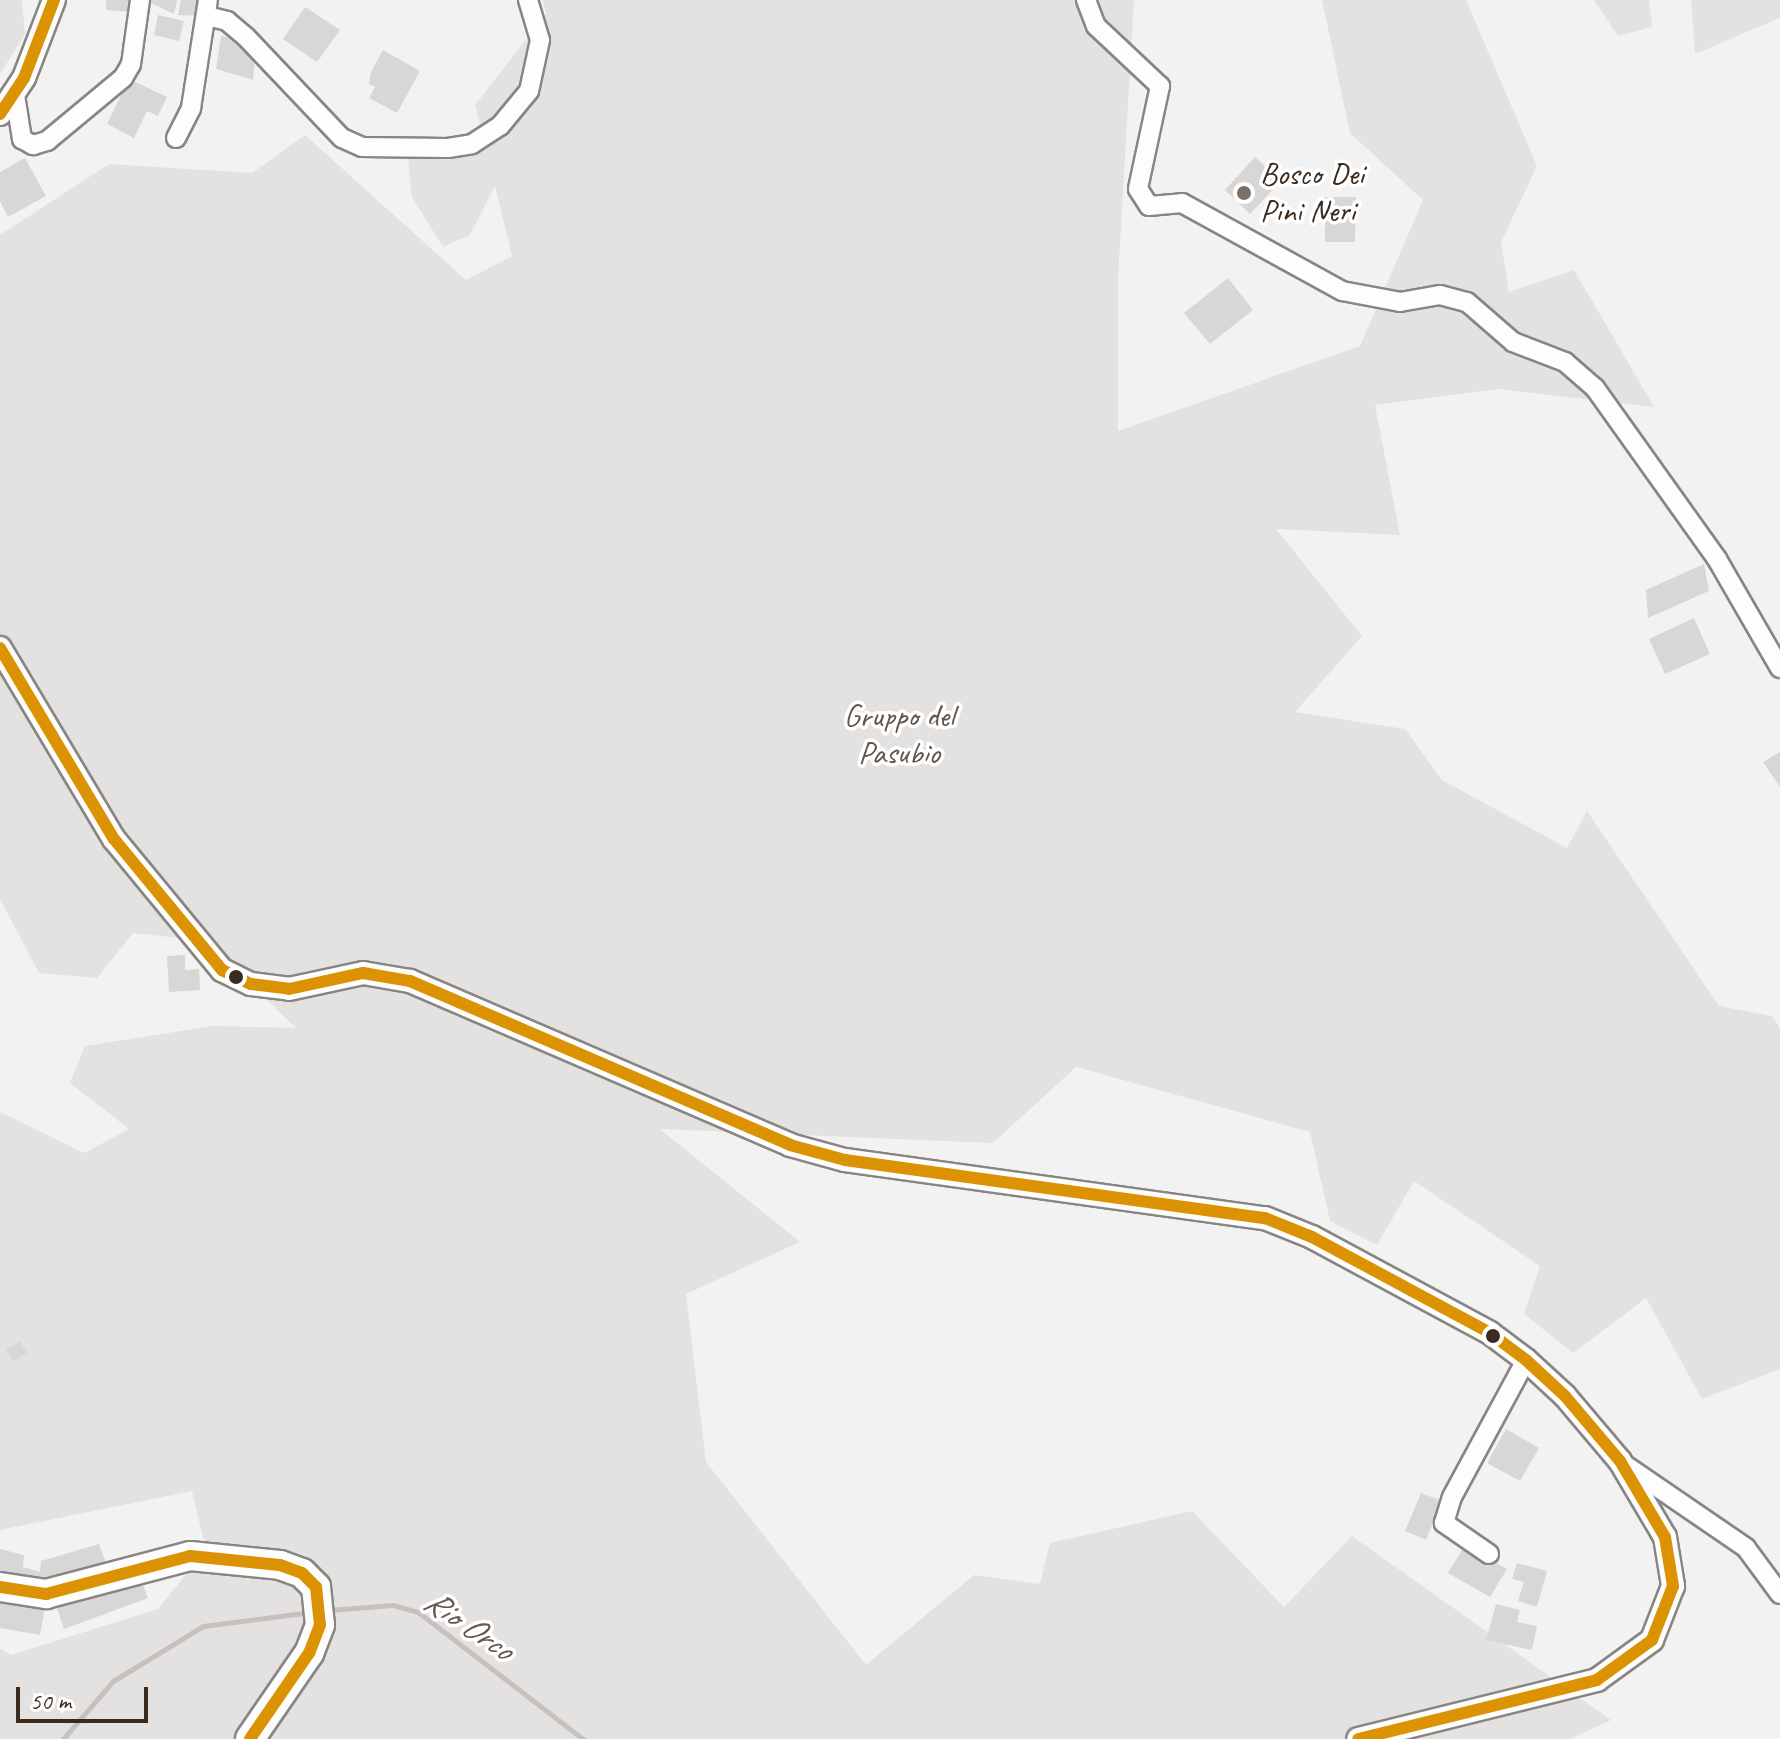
<!DOCTYPE html>
<style>
body{margin:0}
#map{position:relative;width:1780px;height:1739px;overflow:hidden;background:#f3f2f2;font-family:Caveat,sans-serif}
div>[style]{position:absolute}
.green>*{inset:0;background:#e4e2e0}
.stream>*{height:5px;margin:-2.5px;padding:0 2.5px;transform-origin:2.5px;border-radius:2.5px;background:#c6c0be}
.building>*{inset:0;background:#d9d7d6}
.roads{filter:drop-shadow(2px 0 #898582) drop-shadow(-2px 0 #898582) drop-shadow(0 2px #898582) drop-shadow(0 -2px #898582)}
.minor>*{height:18px;margin:-9px;padding:0 9px;transform-origin:9px;border-radius:9px;background:#fdfdfd}
.tertiary>*{height:22px;margin:-11px;padding:0 11px;transform-origin:11px;border-radius:11px;background:#fdfdfd}
.primary>*{height:28px;margin:-14px;padding:0 14px;transform-origin:14px;border-radius:14px;background:#fdfdfd}
.bus-1>*{height:12px;margin:-6px;padding:0 6px;transform-origin:6px;border-radius:6px;background:#db9304}
.dots>*{width:22px;height:22px;translate:-50% -50%;box-sizing:border-box;border:4px solid #fff;border-radius:50%}
span{translate:-50% -50%;white-space:nowrap;text-align:center;line-height:1.15;-webkit-text-stroke:7px #fff;paint-order:stroke}
.poi-label{font-size:32px;color:#3b2a1e}
.left{translate:0 -50%;text-align:left}
.park-label{font-size:32px;color:#62554b}
.water-label{font-size:34px;color:#65574e;font-style:italic}
.scale{position:absolute;left:16px;top:1687px;width:132px;height:36px;box-sizing:border-box;border:4px solid #3b2a1e;border-top:0;padding-left:10px;font-size:24px;line-height:28px;white-space:nowrap;color:#3b2a1e;-webkit-text-stroke:6px #fff;paint-order:stroke}
</style>
<div id="map">
<div class="green">
<i style="clip-path:polygon(0 0,22px 0,25px 34px,0 74px)"></i>
<i style="clip-path:polygon(543px 0,1134px 0,1118px 279px,1118px 431px,1360px 346px,1423px 200px,1350px 133px,1322px 0,1466px 0,1537px 166px,1501px 242px,1509px 292px,1574px 270px,1654px 407px,1498px 389px,1375px 405px,1400px 535px,1276px 529px,1362px 636px,1295px 712px,1405px 729px,1442px 780px,1567px 848px,1587px 811px,1719px 1006px,1772px 1016px,1780px 1028px,1780px 1369px,1702px 1399px,1646px 1298px,1573px 1353px,1524px 1314px,1540px 1266px,1414px 1181px,1377px 1245px,1330px 1221px,1310px 1132px,1076px 1067px,993px 1143px,660px 1129px,800px 1242px,686px 1294px,706px 1462px,866px 1665px,974px 1575px,1040px 1584px,1050px 1543px,1192px 1511px,1284px 1607px,1352px 1536px,1611px 1720px,1570px 1739px,0 1739px,0 1649px,11px 1655px,158px 1609px,206px 1550px,192px 1491px,0 1530px,0 1112px,84px 1153px,129px 1129px,70px 1083px,85px 1046px,213px 1026px,296px 1028px,207px 941px,133px 933px,97px 978px,39px 973px,0 899px,0 235px,109px 164px,252px 173px,305px 135px,466px 280px,512px 256px,495px 186px,470px 235px,443px 247px,412px 197px,408px 159px,485px 145px,475px 105px,546px 14px)"></i>
<i style="clip-path:polygon(1594px 0,1649px 0,1652px 27px,1618px 36px)"></i>
<i style="clip-path:polygon(1691px 0,1780px 0,1780px 18px,1695px 54px)"></i>
</div>
<div class="stream">
<i style="left:329px;top:1610px;width:64px;rotate:-4.5deg"></i>
<i style="left:393px;top:1605px;width:26px;rotate:16deg"></i>
<i style="left:418px;top:1612px;width:208px;rotate:37.6deg"></i>
<i style="left:63px;top:1739px;width:77px;rotate:-49.2deg"></i>
<i style="left:113px;top:1681px;width:105px;rotate:-31.4deg"></i>
<i style="left:203px;top:1626px;width:109px;rotate:-7.4deg"></i>
</div>
<div class="building">
<i style="clip-path:polygon(106px 0,136px 0,131px 12px,106px 10px)"></i>
<i style="clip-path:polygon(145px 0,177px 0,174px 14px)"></i>
<i style="clip-path:polygon(181px 0,203px 0,203px 16px,178px 15px)"></i>
<i style="clip-path:polygon(305px 7px,340px 30px,317px 62px,283px 39px)"></i>
<i style="clip-path:polygon(158px 15px,184px 21px,179px 41px,154px 35px)"></i>
<i style="clip-path:polygon(221px 36px,242px 40px,255px 57px,253px 80px,216px 69px)"></i>
<i style="clip-path:polygon(383px 50px,420px 71px,397px 113px,369px 98px,375px 87px,369px 84px,371px 72px)"></i>
<i style="clip-path:polygon(129px 79px,167px 97px,158px 116px,147px 111px,134px 138px,107px 124px)"></i>
<i style="clip-path:polygon(1255px 157px,1281px 181px,1250px 214px,1225px 190px)"></i>
<i style="clip-path:polygon(25px 158px,46px 196px,8px 217px,0 201px,0 172px)"></i>
<i style="clip-path:polygon(1325px 197px,1356px 197px,1355px 242px,1325px 242px)"></i>
<i style="clip-path:polygon(1228px 278px,1253px 310px,1210px 344px,1184px 313px)"></i>
<i style="clip-path:polygon(1704px 564px,1709px 591px,1648px 618px,1646px 590px)"></i>
<i style="clip-path:polygon(1694px 618px,1710px 654px,1665px 674px,1649px 639px)"></i>
<i style="clip-path:polygon(1780px 752px,1780px 787px,1763px 762px)"></i>
<i style="clip-path:polygon(185px 955px,185px 970px,199px 969px,200px 990px,169px 992px,167px 956px)"></i>
<i style="clip-path:polygon(20px 1341px,27px 1353px,13px 1361px,6px 1350px)"></i>
<i style="clip-path:polygon(1506px 1429px,1539px 1448px,1520px 1481px,1487px 1463px)"></i>
<i style="clip-path:polygon(1421px 1493px,1442px 1501px,1426px 1540px,1405px 1531px)"></i>
<i style="clip-path:polygon(99px 1544px,107px 1566px,42px 1583px,0 1578px,0 1549px,24px 1555px,23px 1567px,40px 1572px,41px 1561px)"></i>
<i style="clip-path:polygon(1465px 1545px,1507px 1569px,1490px 1597px,1448px 1573px)"></i>
<i style="clip-path:polygon(1517px 1563px,1547px 1571px,1537px 1607px,1518px 1601px,1524px 1582px,1512px 1579px)"></i>
<i style="clip-path:polygon(139px 1575px,148px 1598px,64px 1629px,56px 1606px)"></i>
<i style="clip-path:polygon(0 1600px,45px 1608px,40px 1635px,0 1628px)"></i>
<i style="clip-path:polygon(1496px 1604px,1520px 1610px,1517px 1622px,1537px 1626px,1532px 1650px,1486px 1640px)"></i>
</div>
<div class="roads">
<div class="minor">
<i style="left:1086px;top:0;width:28px;rotate:69deg"></i>
<i style="left:1096px;top:26px;width:88px;rotate:43.2deg"></i>
<i style="left:1160px;top:86px;width:105px;rotate:102.1deg"></i>
<i style="left:1138px;top:189px;width:20px;rotate:57deg"></i>
<i style="left:1149px;top:206px;width:33px;rotate:-5deg"></i>
<i style="left:1182px;top:203px;width:183px;rotate:28.8deg"></i>
<i style="left:1342px;top:291px;width:59px;rotate:10.7deg"></i>
<i style="left:1400px;top:302px;width:41px;rotate:-9.9deg"></i>
<i style="left:1440px;top:295px;width:28px;rotate:15deg"></i>
<i style="left:1467px;top:302px;width:61px;rotate:41deg"></i>
<i style="left:1513px;top:342px;width:56px;rotate:21deg"></i>
<i style="left:1565px;top:362px;width:40px;rotate:41deg"></i>
<i style="left:1595px;top:388px;width:210px;rotate:54.5deg"></i>
<i style="left:1717px;top:559px;width:126px;rotate:60deg"></i>
<i style="left:207px;top:16px;width:21px;rotate:14deg"></i>
<i style="left:227px;top:21px;width:25px;rotate:40deg"></i>
<i style="left:246px;top:37px;width:139px;rotate:46.5deg"></i>
<i style="left:342px;top:138px;width:22px;rotate:24deg"></i>
<i style="left:362px;top:147px;width:86px;rotate:0.7deg"></i>
<i style="left:448px;top:148px;width:24px;rotate:-9deg"></i>
<i style="left:472px;top:144px;width:33px;rotate:-33deg"></i>
<i style="left:500px;top:126px;width:45px;rotate:-50.4deg"></i>
<i style="left:529px;top:91px;width:52px;rotate:-77.8deg"></i>
<i style="left:540px;top:40px;width:42px;rotate:-106.7deg"></i>
<i style="left:15px;top:95px;width:45px;rotate:81deg"></i>
<i style="left:22px;top:139px;width:13px;rotate:29deg"></i>
<i style="left:33px;top:145px;width:15px;rotate:-16deg"></i>
<i style="left:47px;top:141px;width:99px;rotate:-39.7deg"></i>
<i style="left:123px;top:78px;width:16px;rotate:-60deg"></i>
<i style="left:131px;top:64px;width:65px;rotate:-82deg"></i>
<i style="left:176px;top:138px;width:34px;rotate:-63deg"></i>
<i style="left:191px;top:108px;width:109px;rotate:-81.1deg"></i>
<i style="left:1625px;top:1465px;width:147px;rotate:34.4deg"></i>
<i style="left:1746px;top:1548px;width:57px;rotate:53.5deg"></i>
<i style="left:1489px;top:1554px;width:55px;rotate:-145.4deg"></i>
<i style="left:1444px;top:1523px;width:27px;rotate:-73deg"></i>
<i style="left:1452px;top:1497px;width:156px;rotate:-61.6deg"></i>
</div>
<div class="tertiary">
<i style="left:0;top:114px;width:43px;rotate:-56.3deg"></i>
<i style="left:24px;top:78px;width:84px;rotate:-69deg"></i>
<i style="left:0;top:648px;width:222px;rotate:59.2deg"></i>
<i style="left:114px;top:839px;width:170px;rotate:50.5deg"></i>
<i style="left:222px;top:970px;width:32px;rotate:26deg"></i>
<i style="left:251px;top:984px;width:38px;rotate:7deg"></i>
<i style="left:289px;top:989px;width:76px;rotate:-12.2deg"></i>
<i style="left:363px;top:973px;width:48px;rotate:9.7deg"></i>
<i style="left:410px;top:981px;width:414px;rotate:23.3deg"></i>
<i style="left:790px;top:1145px;width:57px;rotate:15.3deg"></i>
<i style="left:845px;top:1160px;width:424px;rotate:7.9deg"></i>
<i style="left:1265px;top:1218px;width:51px;rotate:22deg"></i>
<i style="left:1312px;top:1237px;width:202px;rotate:28.3deg"></i>
<i style="left:1490px;top:1333px;width:45px;rotate:36.9deg"></i>
<i style="left:1526px;top:1360px;width:53px;rotate:42.7deg"></i>
<i style="left:1565px;top:1396px;width:85px;rotate:49.8deg"></i>
<i style="left:1620px;top:1461px;width:88px;rotate:59.4deg"></i>
<i style="left:1665px;top:1537px;width:50px;rotate:80.7deg"></i>
<i style="left:1673px;top:1586px;width:58px;rotate:111.3deg"></i>
<i style="left:1652px;top:1640px;width:68px;rotate:144deg"></i>
<i style="left:1597px;top:1680px;width:246px;rotate:166.1deg"></i>
</div>
<div class="primary">
<i style="left:0;top:1587px;width:47px;rotate:8.7deg"></i>
<i style="left:46px;top:1594px;width:149px;rotate:-14.8deg"></i>
<i style="left:190px;top:1556px;width:90px;rotate:5.7deg"></i>
<i style="left:280px;top:1565px;width:23px;rotate:20deg"></i>
<i style="left:302px;top:1573px;width:20px;rotate:45deg"></i>
<i style="left:316px;top:1587px;width:38px;rotate:84deg"></i>
<i style="left:320px;top:1625px;width:30px;rotate:111deg"></i>
<i style="left:309px;top:1653px;width:104px;rotate:124.5deg"></i>
</div>
</div>
<div class="bus-1">
<i style="left:0;top:114px;width:43px;rotate:-56.3deg"></i>
<i style="left:24px;top:78px;width:84px;rotate:-69deg"></i>
<i style="left:0;top:648px;width:222px;rotate:59.2deg"></i>
<i style="left:114px;top:839px;width:170px;rotate:50.5deg"></i>
<i style="left:222px;top:970px;width:32px;rotate:26deg"></i>
<i style="left:251px;top:984px;width:38px;rotate:7deg"></i>
<i style="left:289px;top:989px;width:76px;rotate:-12.2deg"></i>
<i style="left:363px;top:973px;width:48px;rotate:9.7deg"></i>
<i style="left:410px;top:981px;width:414px;rotate:23.3deg"></i>
<i style="left:790px;top:1145px;width:57px;rotate:15.3deg"></i>
<i style="left:845px;top:1160px;width:424px;rotate:7.9deg"></i>
<i style="left:1265px;top:1218px;width:51px;rotate:22deg"></i>
<i style="left:1312px;top:1237px;width:202px;rotate:28.3deg"></i>
<i style="left:1490px;top:1333px;width:45px;rotate:36.9deg"></i>
<i style="left:1526px;top:1360px;width:53px;rotate:42.7deg"></i>
<i style="left:1565px;top:1396px;width:85px;rotate:49.8deg"></i>
<i style="left:1620px;top:1461px;width:88px;rotate:59.4deg"></i>
<i style="left:1665px;top:1537px;width:50px;rotate:80.7deg"></i>
<i style="left:1673px;top:1586px;width:58px;rotate:111.3deg"></i>
<i style="left:1652px;top:1640px;width:68px;rotate:144deg"></i>
<i style="left:1597px;top:1680px;width:246px;rotate:166.1deg"></i>
<i style="left:0;top:1587px;width:47px;rotate:8.7deg"></i>
<i style="left:46px;top:1594px;width:149px;rotate:-14.8deg"></i>
<i style="left:190px;top:1556px;width:90px;rotate:5.7deg"></i>
<i style="left:280px;top:1565px;width:23px;rotate:20deg"></i>
<i style="left:302px;top:1573px;width:20px;rotate:45deg"></i>
<i style="left:316px;top:1587px;width:38px;rotate:84deg"></i>
<i style="left:320px;top:1625px;width:30px;rotate:111deg"></i>
<i style="left:309px;top:1653px;width:104px;rotate:124.5deg"></i>
</div>
<div class="dots">
<i style="left:1244px;top:193px;background:#7b7068"></i>
<i style="left:236px;top:977px;background:#3b2a1e"></i>
<i style="left:1493px;top:1336px;background:#3b2a1e"></i>
</div>
<div class="poi-label">
<span class="left" style="left:1260px;top:193px">Bosco Dei<br>Pini Neri</span>
</div>
<div class="park-label">
<span style="left:899px;top:735px">Gruppo del<br>Pasubio</span>
</div>
<div class="water-label">
<span style="left:469px;top:1624px;rotate:34deg">Rio Orco</span>
</div>
<div class="scale">50 m</div>
</div>
